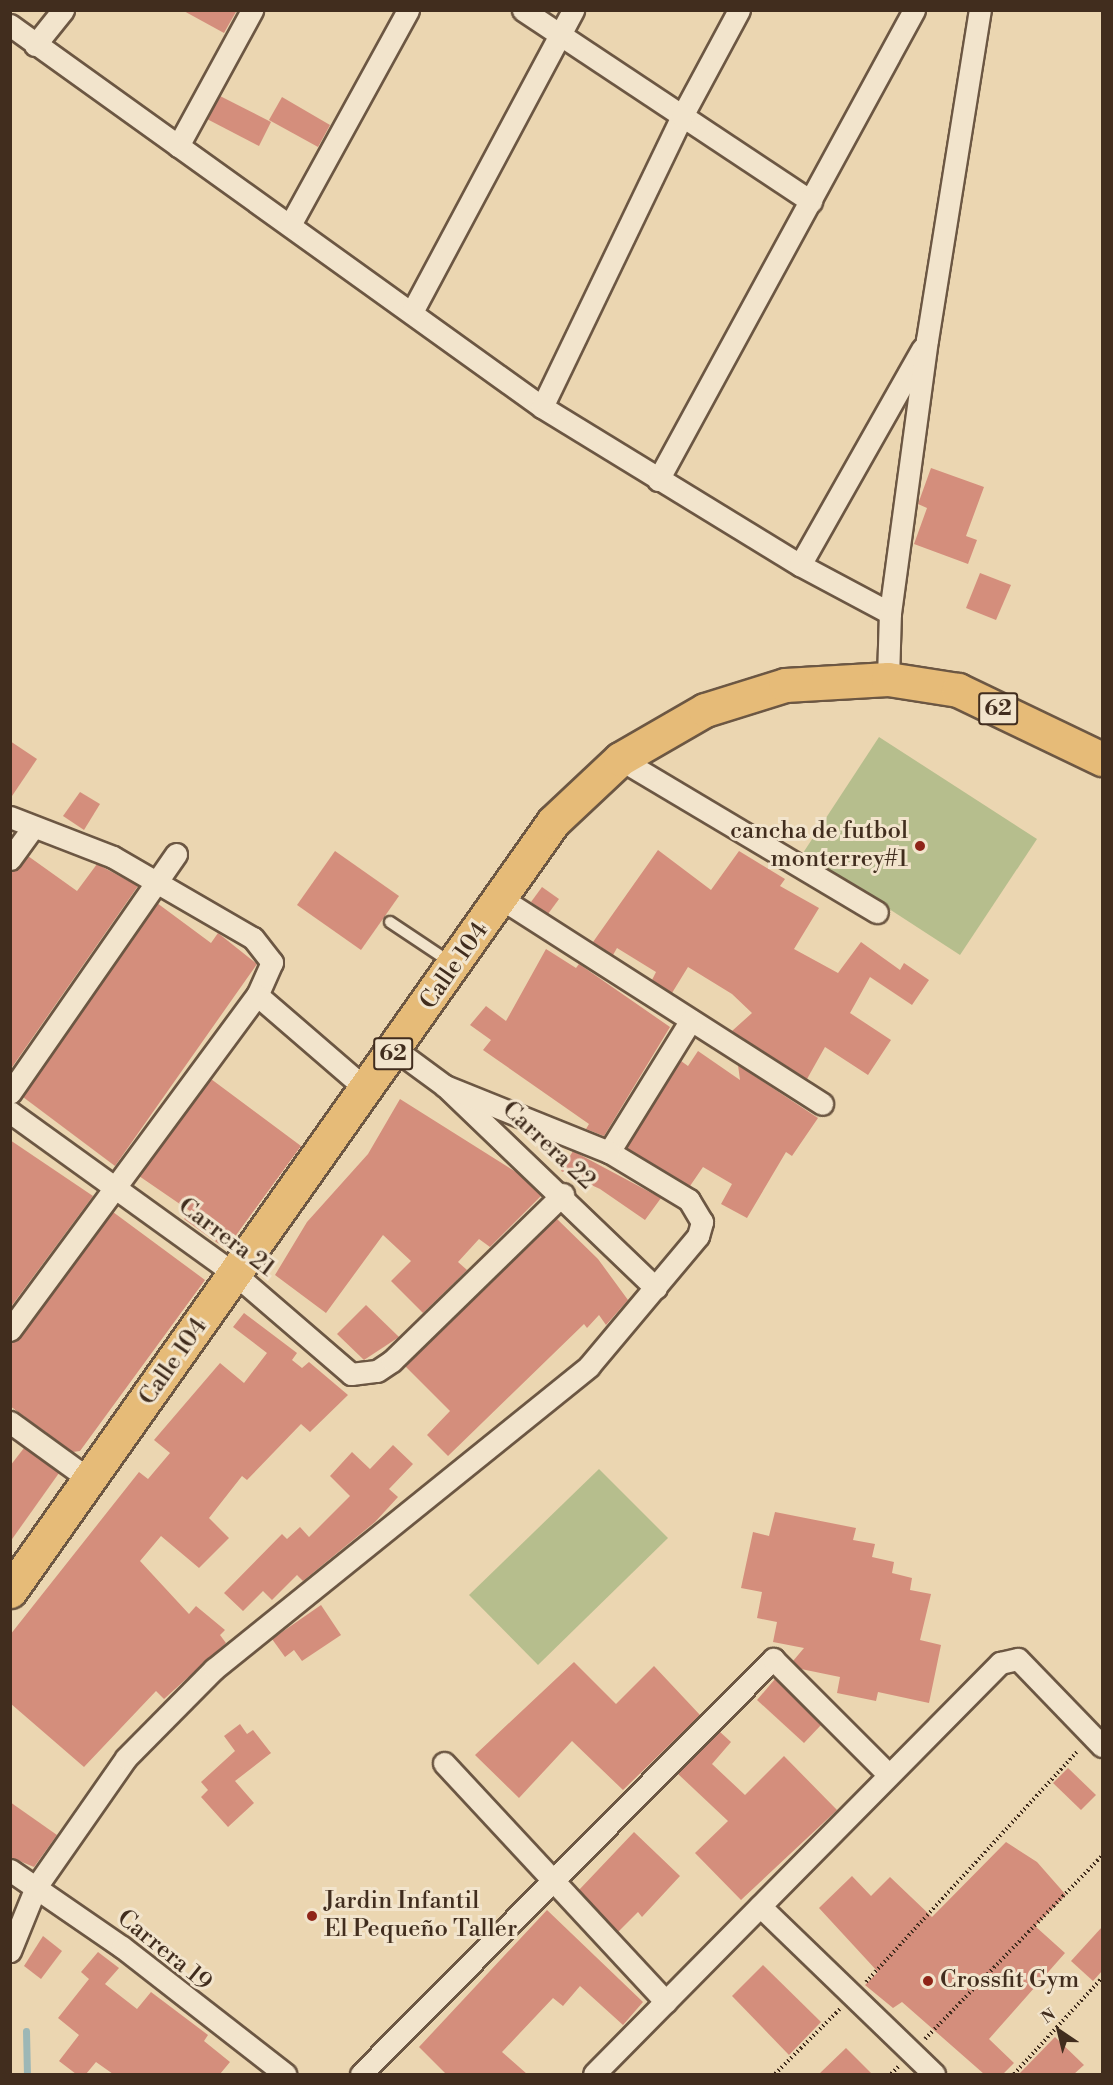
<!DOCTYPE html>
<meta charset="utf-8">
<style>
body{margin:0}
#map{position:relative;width:1113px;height:2085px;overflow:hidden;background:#ebd6b1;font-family:"Libre Bodoni",serif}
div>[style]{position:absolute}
.green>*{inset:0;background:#b6be8d}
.stream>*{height:7px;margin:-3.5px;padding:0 3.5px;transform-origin:3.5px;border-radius:3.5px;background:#9cb7b6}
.building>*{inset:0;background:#d48e7c}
.path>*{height:4px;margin-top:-2px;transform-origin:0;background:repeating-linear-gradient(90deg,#412d1e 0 1.5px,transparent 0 4.5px)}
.roads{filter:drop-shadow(2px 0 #6c5743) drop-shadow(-2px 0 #6c5743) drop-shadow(0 2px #6c5743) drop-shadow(0 -2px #6c5743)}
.lane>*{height:10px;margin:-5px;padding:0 5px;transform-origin:5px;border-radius:5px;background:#f2e4cc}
.street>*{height:21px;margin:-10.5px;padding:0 10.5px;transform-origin:10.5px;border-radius:10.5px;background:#f2e4cc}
.primary>*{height:33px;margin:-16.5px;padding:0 16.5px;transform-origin:16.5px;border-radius:16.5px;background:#e6bb78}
.dots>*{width:16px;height:16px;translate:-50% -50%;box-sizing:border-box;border:3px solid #f2e4cc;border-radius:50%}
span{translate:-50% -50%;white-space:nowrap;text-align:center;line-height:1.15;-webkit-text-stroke:6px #f2e4cc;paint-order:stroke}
.shield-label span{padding:2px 4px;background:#f2e4cc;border:2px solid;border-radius:4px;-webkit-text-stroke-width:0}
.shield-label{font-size:22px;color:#412d1e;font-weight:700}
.poi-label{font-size:24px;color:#412d1e}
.right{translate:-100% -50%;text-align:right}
.left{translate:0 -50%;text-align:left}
.street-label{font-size:24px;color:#412d1e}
.frame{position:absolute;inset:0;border:12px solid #412d1e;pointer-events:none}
.north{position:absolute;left:1029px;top:2001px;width:60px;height:60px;-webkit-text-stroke:4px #f2e4cc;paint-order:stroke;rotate:325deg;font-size:16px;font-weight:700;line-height:24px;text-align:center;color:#412d1e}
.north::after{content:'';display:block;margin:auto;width:21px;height:27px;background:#412d1e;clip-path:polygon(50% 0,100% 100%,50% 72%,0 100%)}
</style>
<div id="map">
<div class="green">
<i style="clip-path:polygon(879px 737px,1037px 839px,960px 955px,803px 853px)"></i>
<i style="clip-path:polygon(599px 1469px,668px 1538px,538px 1665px,469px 1595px)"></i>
</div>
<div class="stream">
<i style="left:26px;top:2031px;width:43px;rotate:88.7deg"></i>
</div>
<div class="building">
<i style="clip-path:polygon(182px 10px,237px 10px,224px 33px)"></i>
<i style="clip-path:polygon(220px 96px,271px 122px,259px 146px,207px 119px)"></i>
<i style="clip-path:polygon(282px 97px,330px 125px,318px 147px,269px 120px)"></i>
<i style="clip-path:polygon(931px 468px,984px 487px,966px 536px,977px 540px,968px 564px,914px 544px,927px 508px,918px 504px)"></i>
<i style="clip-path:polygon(980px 573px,1011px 585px,996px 620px,966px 608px)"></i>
<i style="clip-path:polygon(10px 741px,37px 759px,10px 799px)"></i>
<i style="clip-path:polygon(80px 792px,100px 804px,84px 830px,63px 816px)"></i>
<i style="clip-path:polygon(658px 850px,711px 890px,739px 851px,785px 879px,780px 886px,819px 908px,794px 949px,838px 973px,861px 942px,900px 970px,904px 963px,929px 980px,912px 1005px,870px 977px,850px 1013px,891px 1040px,868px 1075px,825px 1047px,807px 1079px,732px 1031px,752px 1013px,732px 994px,688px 967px,672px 993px,652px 980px,656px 972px,617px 948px,613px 955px,593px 942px)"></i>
<i style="clip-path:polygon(335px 851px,399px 896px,361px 950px,297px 905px)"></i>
<i style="clip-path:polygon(28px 856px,77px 891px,97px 864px,138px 886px,10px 1070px,10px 871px)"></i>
<i style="clip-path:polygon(542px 887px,559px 899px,548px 914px,531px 902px)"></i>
<i style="clip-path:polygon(157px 903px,211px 943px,218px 933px,257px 964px,115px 1166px,23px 1097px)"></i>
<i style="clip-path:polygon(546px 949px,576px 968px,579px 964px,670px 1027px,604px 1136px,586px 1129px,589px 1124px,483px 1050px,491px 1040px,470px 1025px,486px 1006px,506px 1021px)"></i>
<i style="clip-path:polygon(698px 1051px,740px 1080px,738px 1065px,818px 1118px,792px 1156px,786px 1152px,747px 1218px,721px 1204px,732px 1184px,703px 1167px,690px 1186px,627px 1148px,681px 1061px,688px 1066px)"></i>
<i style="clip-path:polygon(211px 1079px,301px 1146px,226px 1249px,184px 1219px,190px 1211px,139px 1176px)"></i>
<i style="clip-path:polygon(400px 1099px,516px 1172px,541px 1196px,490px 1247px,479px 1239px,458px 1262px,467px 1270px,423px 1313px,391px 1281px,411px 1261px,383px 1235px,326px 1313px,275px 1275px,307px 1222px,368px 1154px)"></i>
<i style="clip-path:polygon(10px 1140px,93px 1196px,10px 1308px)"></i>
<i style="clip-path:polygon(573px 1151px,661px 1198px,645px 1220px,600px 1189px,561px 1171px)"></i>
<i style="clip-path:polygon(113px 1212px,205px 1280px,80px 1451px,73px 1452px,10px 1406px,10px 1342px,20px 1338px)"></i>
<i style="clip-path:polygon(556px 1218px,598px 1259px,628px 1300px,606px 1325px,599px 1315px,587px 1328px,584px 1324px,448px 1456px,427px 1435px,450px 1411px,405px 1366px)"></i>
<i style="clip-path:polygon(366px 1305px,399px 1337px,364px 1360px,337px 1334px)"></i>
<i style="clip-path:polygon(244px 1313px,297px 1353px,292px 1360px,302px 1368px,309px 1362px,348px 1395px,310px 1432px,301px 1424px,247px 1480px,242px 1476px,209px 1518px,229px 1538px,199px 1568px,161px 1536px,140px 1561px,189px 1614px,196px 1606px,225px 1630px,220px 1635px,226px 1643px,164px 1699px,156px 1691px,84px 1767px,10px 1703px,10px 1635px,139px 1472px,148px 1479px,170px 1453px,154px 1440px,220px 1363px,244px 1383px,267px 1353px,233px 1327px)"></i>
<i style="clip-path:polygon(393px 1445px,413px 1464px,389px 1489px,398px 1497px,375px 1522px,303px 1581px,297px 1575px,272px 1600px,263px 1591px,243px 1611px,224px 1593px,282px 1534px,287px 1539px,300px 1527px,309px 1537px,350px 1496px,330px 1476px,352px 1452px,370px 1469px)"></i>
<i style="clip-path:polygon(24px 1448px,59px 1473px,10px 1542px,10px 1466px)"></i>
<i style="clip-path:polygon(775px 1512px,856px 1528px,853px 1540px,875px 1544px,872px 1557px,894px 1562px,892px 1573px,912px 1578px,910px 1590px,931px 1594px,920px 1640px,941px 1645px,929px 1703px,878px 1692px,876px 1701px,837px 1693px,840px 1677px,801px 1669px,793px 1661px,804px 1648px,773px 1642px,777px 1622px,757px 1618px,762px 1592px,741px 1588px,753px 1532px,769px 1536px)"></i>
<i style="clip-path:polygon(321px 1605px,341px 1635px,302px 1661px,294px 1650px,285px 1657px,272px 1639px)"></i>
<i style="clip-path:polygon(574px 1662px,616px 1704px,654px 1666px,700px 1715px,623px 1790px,572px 1741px,519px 1798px,475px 1755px)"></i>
<i style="clip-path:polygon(775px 1679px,821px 1725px,804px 1743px,757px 1700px)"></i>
<i style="clip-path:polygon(240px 1724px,247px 1734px,253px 1730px,271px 1753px,235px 1781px,254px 1803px,228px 1827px,201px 1797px,208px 1790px,201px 1782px,235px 1751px,224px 1736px)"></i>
<i style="clip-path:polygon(719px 1731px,731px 1742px,712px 1764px,745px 1795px,784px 1756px,837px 1810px,741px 1900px,695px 1853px,728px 1821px,677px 1773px)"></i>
<i style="clip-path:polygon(1068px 1768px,1096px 1795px,1081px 1810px,1053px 1783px)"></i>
<i style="clip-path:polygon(10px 1802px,57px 1835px,34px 1867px,10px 1857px)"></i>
<i style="clip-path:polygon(634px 1832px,680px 1876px,642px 1917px,638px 1912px,618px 1932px,579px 1890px)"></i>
<i style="clip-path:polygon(1006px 1842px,1037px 1862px,1066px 1895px,1035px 1926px,1065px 1953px,989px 2039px,1014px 2063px,1003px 2074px,984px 2074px,902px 2002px,893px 2008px,865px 1985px,878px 1972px,819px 1908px,852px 1876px,871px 1896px,890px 1877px,932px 1917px)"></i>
<i style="clip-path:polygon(547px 1910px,643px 2002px,623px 2025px,580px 1986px,563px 2006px,553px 1998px,502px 2052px,527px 2074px,446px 2074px,419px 2047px)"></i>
<i style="clip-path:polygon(1102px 1927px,1102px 1971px,1093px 1981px,1071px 1961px)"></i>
<i style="clip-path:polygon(43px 1936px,62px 1951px,41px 1979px,24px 1966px)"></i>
<i style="clip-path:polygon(98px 1952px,119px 1968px,105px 1984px,137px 2009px,151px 1992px,208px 2035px,204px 2041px,230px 2062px,220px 2074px,113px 2074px,96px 2062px,86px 2074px,76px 2074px,59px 2061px,79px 2035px,58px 2018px,89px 1979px,81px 1972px)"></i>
<i style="clip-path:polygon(763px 1965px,821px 2022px,789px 2055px,732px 1996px)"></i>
<i style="clip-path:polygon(1055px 2037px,1084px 2065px,1074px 2074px,1019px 2074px)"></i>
<i style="clip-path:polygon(846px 2048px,872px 2074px,819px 2074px)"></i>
</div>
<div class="path">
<i style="left:866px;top:1982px;width:314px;rotate:-47.5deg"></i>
<i style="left:925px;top:2039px;width:255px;rotate:-46deg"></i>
<i style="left:775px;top:2074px;width:92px;rotate:-45deg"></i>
<i style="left:891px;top:2074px;width:11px;rotate:-45deg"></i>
<i style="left:1014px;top:2074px;width:130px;rotate:-47.5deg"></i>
</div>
<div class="roads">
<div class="lane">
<i style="left:390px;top:922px;width:72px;rotate:33.7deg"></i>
</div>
<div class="street">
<i style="left:523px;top:10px;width:346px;rotate:33.6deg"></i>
<i style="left:10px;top:25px;width:655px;rotate:35.68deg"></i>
<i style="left:542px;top:407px;width:303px;rotate:31.5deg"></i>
<i style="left:800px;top:565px;width:102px;rotate:28.1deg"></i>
<i style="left:35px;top:45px;width:45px;rotate:-51.3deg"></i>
<i style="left:178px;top:146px;width:155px;rotate:-61.4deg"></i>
<i style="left:290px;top:225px;width:245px;rotate:-61.2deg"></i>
<i style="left:413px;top:310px;width:340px;rotate:-61.9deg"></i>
<i style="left:542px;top:407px;width:323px;rotate:-64.3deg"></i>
<i style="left:682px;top:116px;width:120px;rotate:-61.7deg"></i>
<i style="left:658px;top:480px;width:535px;rotate:-61.42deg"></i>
<i style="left:800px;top:565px;width:248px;rotate:-60.5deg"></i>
<i style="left:888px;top:679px;width:66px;rotate:-88.3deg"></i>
<i style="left:890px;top:613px;width:275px;rotate:-82.3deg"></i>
<i style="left:927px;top:340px;width:334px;rotate:-80.9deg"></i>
<i style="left:620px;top:759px;width:299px;rotate:30.8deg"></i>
<i style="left:10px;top:817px;width:110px;rotate:21.2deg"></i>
<i style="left:113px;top:857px;width:162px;rotate:30.1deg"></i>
<i style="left:253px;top:938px;width:31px;rotate:52deg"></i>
<i style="left:272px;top:962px;width:36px;rotate:114deg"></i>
<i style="left:257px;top:995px;width:416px;rotate:126.4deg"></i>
<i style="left:10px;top:859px;width:37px;rotate:-54deg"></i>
<i style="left:502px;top:899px;width:380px;rotate:32.6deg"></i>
<i style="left:257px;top:995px;width:145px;rotate:40.8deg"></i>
<i style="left:396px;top:1050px;width:61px;rotate:36.3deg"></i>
<i style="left:445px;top:1086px;width:292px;rotate:43.8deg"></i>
<i style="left:10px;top:1093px;width:291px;rotate:-55.2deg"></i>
<i style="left:10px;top:1112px;width:279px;rotate:35.8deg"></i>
<i style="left:236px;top:1275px;width:152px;rotate:40.7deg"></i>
<i style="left:351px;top:1374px;width:26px;rotate:-7deg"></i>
<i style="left:377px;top:1371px;width:18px;rotate:-34deg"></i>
<i style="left:392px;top:1361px;width:239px;rotate:-44.3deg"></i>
<i style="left:609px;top:1152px;width:155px;rotate:-58.2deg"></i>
<i style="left:10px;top:1422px;width:99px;rotate:35.9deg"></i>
<i style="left:444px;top:1763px;width:326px;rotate:47.1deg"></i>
<i style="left:10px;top:1870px;width:136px;rotate:34.5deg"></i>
<i style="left:122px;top:1947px;width:207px;rotate:37.9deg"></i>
<i style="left:760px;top:1906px;width:242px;rotate:44deg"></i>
<i style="left:10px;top:1951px;width:69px;rotate:-67.9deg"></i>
<i style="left:36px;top:1887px;width:157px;rotate:-55.1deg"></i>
<i style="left:126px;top:1758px;width:125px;rotate:-45.3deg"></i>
<i style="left:214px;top:1669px;width:482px;rotate:-38.9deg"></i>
<i style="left:589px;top:1366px;width:170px;rotate:-50deg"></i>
<i style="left:698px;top:1236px;width:15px;rotate:-74deg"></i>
<i style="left:702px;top:1222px;width:26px;rotate:-121deg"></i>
<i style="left:689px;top:1200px;width:93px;rotate:-149deg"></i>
<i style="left:609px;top:1152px;width:177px;rotate:-158.1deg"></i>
<i style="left:361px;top:2074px;width:585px;rotate:-45.21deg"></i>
<i style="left:773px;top:1659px;width:163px;rotate:45deg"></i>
<i style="left:594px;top:2074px;width:578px;rotate:-45.35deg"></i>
<i style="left:1000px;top:1663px;width:18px;rotate:-13deg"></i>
<i style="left:1018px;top:1659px;width:121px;rotate:46deg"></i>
</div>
<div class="primary">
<i style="left:10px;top:1591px;width:941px;rotate:-54.77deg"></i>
<i style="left:553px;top:822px;width:92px;rotate:-43.2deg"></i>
<i style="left:620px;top:759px;width:98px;rotate:-30deg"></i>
<i style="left:705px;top:710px;width:84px;rotate:-17.4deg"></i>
<i style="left:785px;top:685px;width:103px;rotate:-3.3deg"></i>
<i style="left:888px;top:679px;width:71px;rotate:8.9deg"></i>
<i style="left:958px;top:690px;width:160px;rotate:25.6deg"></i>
</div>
</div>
<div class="dots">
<i style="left:920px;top:846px;background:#8f2418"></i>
<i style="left:312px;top:1916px;background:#8f2418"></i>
<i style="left:928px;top:1981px;background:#8f2418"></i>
</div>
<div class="shield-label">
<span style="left:998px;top:709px">62</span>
<span style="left:393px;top:1054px">62</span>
</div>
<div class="poi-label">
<span class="right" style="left:908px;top:846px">cancha de futbol<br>monterrey#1</span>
<span class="left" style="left:324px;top:1916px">Jardin Infantil<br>El Pequeño Taller</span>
<span class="left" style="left:940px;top:1981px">Crossfit Gym</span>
</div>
<div class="street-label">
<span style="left:455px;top:966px;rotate:-55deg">Calle 104</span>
<span style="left:548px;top:1146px;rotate:43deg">Carrera 22</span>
<span style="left:226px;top:1238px;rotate:37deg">Carrera 21</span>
<span style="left:174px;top:1362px;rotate:-55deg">Calle 104</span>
<span style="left:164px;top:1951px;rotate:39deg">Carrera 19</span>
</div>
<div class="frame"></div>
<div class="north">N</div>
</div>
